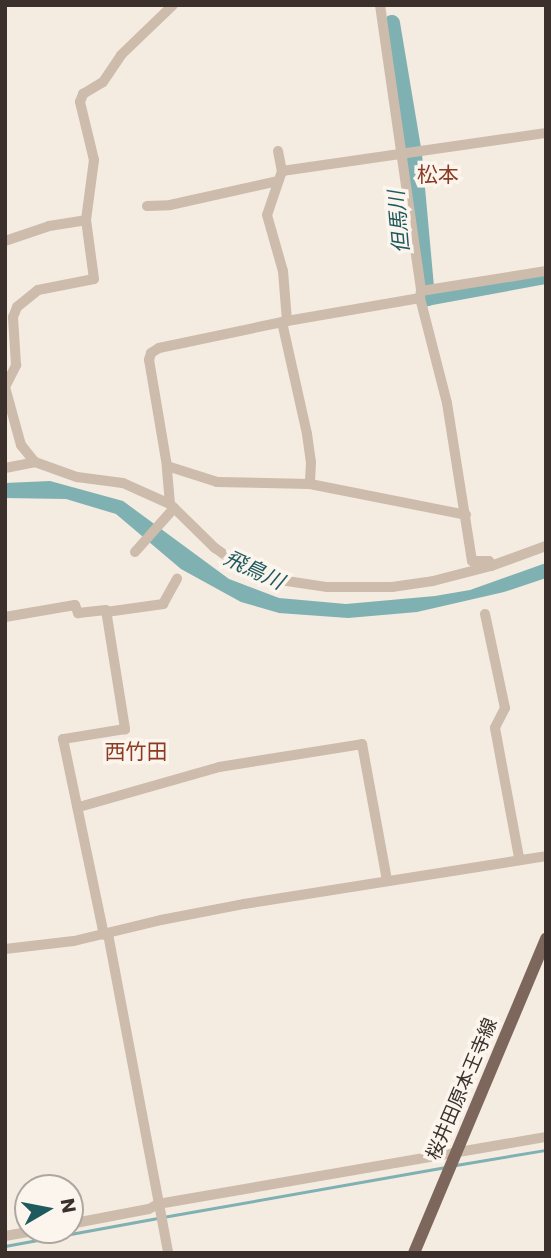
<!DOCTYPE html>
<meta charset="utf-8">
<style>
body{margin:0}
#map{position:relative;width:551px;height:1258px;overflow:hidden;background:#f4ebe1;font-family:Poppins,"Noto Sans JP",sans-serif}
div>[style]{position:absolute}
.water>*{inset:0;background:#7fb0b2}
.stream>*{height:2.5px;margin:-1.25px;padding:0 1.25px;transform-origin:1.25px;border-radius:1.25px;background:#7fb0b2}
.river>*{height:16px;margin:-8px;padding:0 8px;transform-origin:8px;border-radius:8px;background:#7fb0b2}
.minor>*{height:10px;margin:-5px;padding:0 5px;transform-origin:5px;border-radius:5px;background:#cdbbac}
.major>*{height:12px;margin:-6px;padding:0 6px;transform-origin:6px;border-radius:6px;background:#7d675c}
span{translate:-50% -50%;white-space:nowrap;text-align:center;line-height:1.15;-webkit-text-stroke:7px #fbf5ee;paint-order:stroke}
.street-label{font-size:19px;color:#3b302b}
.neighbourhood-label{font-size:21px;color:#8c3b22}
.water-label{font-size:21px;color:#1f5a5e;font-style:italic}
.frame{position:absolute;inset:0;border:7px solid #3b302b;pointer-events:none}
.north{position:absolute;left:14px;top:1174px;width:70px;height:70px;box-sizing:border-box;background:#fbf5ee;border:2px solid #aea6a0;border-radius:50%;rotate:80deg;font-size:19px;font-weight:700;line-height:28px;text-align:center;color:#3b302b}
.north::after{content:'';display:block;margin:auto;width:24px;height:32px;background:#1f5a5e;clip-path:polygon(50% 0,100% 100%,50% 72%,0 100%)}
</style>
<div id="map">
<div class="water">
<i style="clip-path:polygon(50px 481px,123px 501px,229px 579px,279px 598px,346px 604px,435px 596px,470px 590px,546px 563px,546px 578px,504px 592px,417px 612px,348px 618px,279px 613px,241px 602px,181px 569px,116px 514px,66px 499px,5px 498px,5px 483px)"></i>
</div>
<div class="stream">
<i style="left:456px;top:1165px;width:91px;rotate:-9.5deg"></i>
<i style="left:163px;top:1217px;width:287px;rotate:-10deg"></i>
<i style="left:5px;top:1246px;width:155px;rotate:-10.4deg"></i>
</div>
<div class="river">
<i style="left:392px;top:23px;width:134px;rotate:80.5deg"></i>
<i style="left:414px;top:155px;width:144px;rotate:84.8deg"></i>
<i style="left:427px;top:298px;width:121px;rotate:-10.5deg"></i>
</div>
<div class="minor">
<i style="left:380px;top:5px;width:289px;rotate:81.8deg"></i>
<i style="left:278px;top:151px;width:20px;rotate:79deg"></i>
<i style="left:282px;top:171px;width:46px;rotate:108.8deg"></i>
<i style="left:267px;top:215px;width:58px;rotate:74.1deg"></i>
<i style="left:283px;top:271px;width:50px;rotate:85.4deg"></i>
<i style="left:282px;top:171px;width:267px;rotate:-8.2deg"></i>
<i style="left:147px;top:206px;width:23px;rotate:-2deg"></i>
<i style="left:170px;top:205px;width:111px;rotate:-12.5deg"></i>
<i style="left:5px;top:241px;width:46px;rotate:-18.8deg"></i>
<i style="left:49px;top:226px;width:37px;rotate:-9deg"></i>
<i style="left:282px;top:322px;width:115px;rotate:77.4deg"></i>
<i style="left:307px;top:434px;width:28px;rotate:82deg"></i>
<i style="left:311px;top:462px;width:22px;rotate:93deg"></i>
<i style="left:5px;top:387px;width:60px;rotate:74.6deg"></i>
<i style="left:21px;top:445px;width:22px;rotate:51deg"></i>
<i style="left:35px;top:462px;width:45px;rotate:19.7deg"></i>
<i style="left:77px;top:477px;width:46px;rotate:7.4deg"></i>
<i style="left:123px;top:483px;width:51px;rotate:24.1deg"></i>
<i style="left:170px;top:504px;width:63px;rotate:44.4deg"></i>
<i style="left:215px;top:548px;width:28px;rotate:35deg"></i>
<i style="left:238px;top:564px;width:45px;rotate:20.9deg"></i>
<i style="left:280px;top:580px;width:48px;rotate:8.5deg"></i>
<i style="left:327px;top:587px;width:65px"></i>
<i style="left:392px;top:587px;width:41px;rotate:-8.3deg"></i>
<i style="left:433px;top:581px;width:60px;rotate:-14.5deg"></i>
<i style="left:491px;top:566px;width:59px;rotate:-20deg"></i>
<i style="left:5px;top:387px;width:25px;rotate:-63deg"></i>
<i style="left:16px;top:365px;width:48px;rotate:-93.6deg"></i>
<i style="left:13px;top:317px;width:11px;rotate:-68deg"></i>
<i style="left:17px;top:307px;width:27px;rotate:-39deg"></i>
<i style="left:38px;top:290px;width:57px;rotate:-11.1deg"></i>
<i style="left:94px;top:279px;width:60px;rotate:-97.7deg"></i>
<i style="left:86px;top:220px;width:61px;rotate:-82.4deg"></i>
<i style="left:94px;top:160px;width:60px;rotate:-103.6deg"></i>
<i style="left:80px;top:102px;width:9px;rotate:-69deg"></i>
<i style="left:83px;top:94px;width:23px;rotate:-31deg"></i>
<i style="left:103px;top:82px;width:32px;rotate:-56deg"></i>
<i style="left:121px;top:55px;width:72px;rotate:-43.9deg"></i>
<i style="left:167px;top:466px;width:52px;rotate:17.7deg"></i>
<i style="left:217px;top:482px;width:93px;rotate:1.2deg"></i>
<i style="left:310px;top:484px;width:159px;rotate:11.2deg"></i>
<i style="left:5px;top:468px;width:31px;rotate:-11deg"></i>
<i style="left:170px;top:504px;width:38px;rotate:-95deg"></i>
<i style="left:167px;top:466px;width:108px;rotate:-99.6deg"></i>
<i style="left:149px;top:360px;width:7px;rotate:-74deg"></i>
<i style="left:151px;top:353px;width:9px;rotate:-32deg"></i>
<i style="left:159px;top:348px;width:131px;rotate:-11.9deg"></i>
<i style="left:287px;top:321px;width:135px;rotate:-9.8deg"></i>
<i style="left:135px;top:552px;width:59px;rotate:-48.4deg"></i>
<i style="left:491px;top:566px;width:5px;rotate:-112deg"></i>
<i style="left:489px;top:561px;width:17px;rotate:180deg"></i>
<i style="left:472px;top:561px;width:160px;rotate:-99deg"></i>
<i style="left:447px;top:403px;width:108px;rotate:-104.4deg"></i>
<i style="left:420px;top:298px;width:7px;rotate:-82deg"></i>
<i style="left:421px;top:291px;width:127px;rotate:-9.1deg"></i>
<i style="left:106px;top:612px;width:58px;rotate:-8deg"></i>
<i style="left:163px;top:604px;width:29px;rotate:-61deg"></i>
<i style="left:485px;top:614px;width:96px;rotate:78deg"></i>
<i style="left:505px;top:708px;width:22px;rotate:117deg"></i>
<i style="left:495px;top:728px;width:132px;rotate:79.5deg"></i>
<i style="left:5px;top:617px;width:71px;rotate:-9.7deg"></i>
<i style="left:75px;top:605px;width:9px;rotate:69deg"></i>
<i style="left:78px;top:613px;width:28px;rotate:-6deg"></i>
<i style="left:106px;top:610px;width:121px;rotate:80.9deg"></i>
<i style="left:125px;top:729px;width:63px;rotate:170.8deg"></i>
<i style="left:63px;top:739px;width:200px;rotate:78.2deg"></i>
<i style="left:79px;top:807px;width:146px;rotate:-15.9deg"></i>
<i style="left:219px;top:767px;width:145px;rotate:-9.1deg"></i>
<i style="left:362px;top:744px;width:138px;rotate:79.6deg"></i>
<i style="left:108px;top:934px;width:325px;rotate:79.3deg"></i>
<i style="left:5px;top:949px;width:69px;rotate:-6.6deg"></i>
<i style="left:74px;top:941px;width:89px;rotate:-13.6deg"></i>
<i style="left:161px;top:920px;width:85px;rotate:-10.9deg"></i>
<i style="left:244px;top:904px;width:306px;rotate:-9deg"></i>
<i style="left:70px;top:1224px;width:80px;rotate:-10.8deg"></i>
<i style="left:149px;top:1209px;width:10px;rotate:-29deg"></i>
<i style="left:158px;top:1204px;width:394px;rotate:-9.8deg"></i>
<i style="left:5px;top:1236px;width:34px;rotate:-10deg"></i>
</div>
<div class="major">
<i style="left:414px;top:1253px;width:341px;rotate:-67.2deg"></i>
</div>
<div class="street-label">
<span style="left:462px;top:1089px;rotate:-67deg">桜井田原本王寺線</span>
</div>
<div class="neighbourhood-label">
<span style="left:438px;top:175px">松本</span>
<span style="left:136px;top:752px">西竹田</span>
</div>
<div class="water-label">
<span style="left:399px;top:222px;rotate:-95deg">但馬川</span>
<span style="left:254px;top:570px;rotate:25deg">飛鳥川</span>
</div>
<div class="frame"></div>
<div class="north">N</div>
</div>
